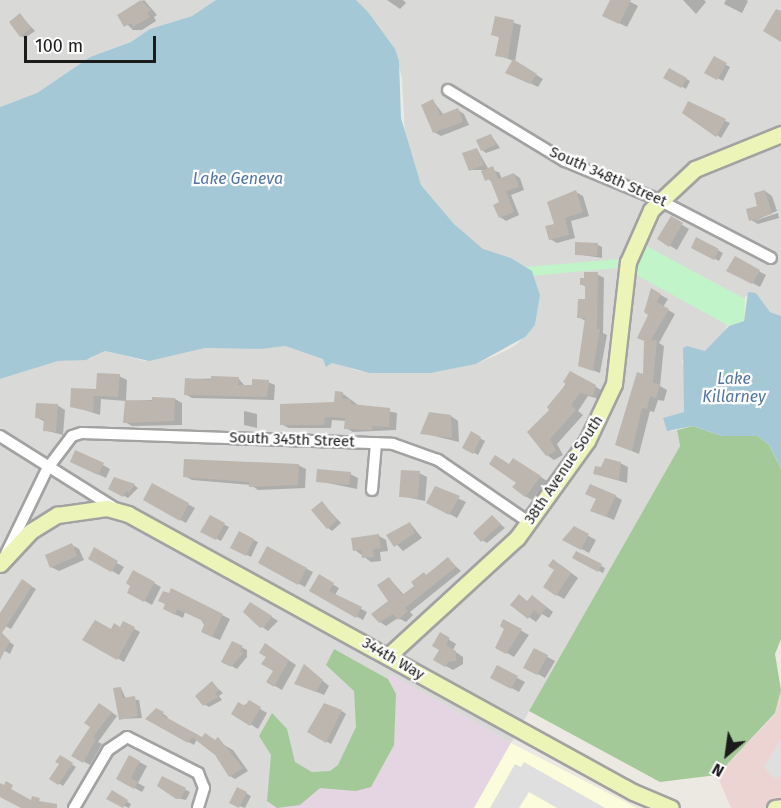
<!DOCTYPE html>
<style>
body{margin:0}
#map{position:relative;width:781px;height:808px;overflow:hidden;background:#ece9e2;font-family:"Fira Sans",sans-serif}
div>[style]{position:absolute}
.residential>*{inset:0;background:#d9d9d8}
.commercial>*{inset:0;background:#ecd4d2}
.industrial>*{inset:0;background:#e5d4e1}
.education>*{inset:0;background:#fafcdb}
.forest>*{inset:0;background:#a4c999}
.park>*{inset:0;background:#c1f4c8}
.parking>*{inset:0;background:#dfdfdf}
.water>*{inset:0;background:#a5c8d7}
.shadow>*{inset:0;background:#0003}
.building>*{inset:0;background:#bcb6af}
.roads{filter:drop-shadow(2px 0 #a2a2a2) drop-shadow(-2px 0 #a2a2a2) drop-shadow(0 2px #a2a2a2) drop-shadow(0 -2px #a2a2a2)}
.street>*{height:10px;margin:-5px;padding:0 5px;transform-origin:5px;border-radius:5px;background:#fff}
.secondary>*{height:15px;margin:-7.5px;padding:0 7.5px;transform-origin:7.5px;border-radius:7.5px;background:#edf4b8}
span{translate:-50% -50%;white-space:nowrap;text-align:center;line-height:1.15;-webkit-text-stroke:4.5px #fff;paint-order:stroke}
.street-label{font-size:15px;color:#1b1b1b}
.water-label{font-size:16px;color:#5074a3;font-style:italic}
.north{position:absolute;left:697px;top:724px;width:60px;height:60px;-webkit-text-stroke:4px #fff;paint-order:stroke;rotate:209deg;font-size:16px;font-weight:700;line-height:24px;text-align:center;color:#1b1b1b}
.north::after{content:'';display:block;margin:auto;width:21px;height:27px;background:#1b1b1b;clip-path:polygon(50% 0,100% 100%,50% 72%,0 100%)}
.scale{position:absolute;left:24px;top:36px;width:132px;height:27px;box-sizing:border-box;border:3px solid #1b1b1b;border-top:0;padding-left:8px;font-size:18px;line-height:21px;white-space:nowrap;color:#1b1b1b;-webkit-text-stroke:4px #fff;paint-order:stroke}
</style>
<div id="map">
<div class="residential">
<i style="clip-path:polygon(0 0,216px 0,192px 16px,151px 29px,131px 42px,90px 57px,37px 93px,0 107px)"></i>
<i style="clip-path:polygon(356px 0,781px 0,781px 316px,770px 312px,756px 293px,746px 296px,715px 345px,705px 351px,690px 347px,682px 362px,686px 374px,684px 412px,663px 419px,671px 431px,677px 430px,680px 446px,511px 743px,390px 674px,337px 776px,276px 792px,267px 808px,0 808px,0 379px,58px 361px,90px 359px,105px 351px,145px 361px,205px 348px,262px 349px,285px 346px,359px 371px,431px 373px,476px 364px,499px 354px,516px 345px,535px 325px,540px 295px,532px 271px,511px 258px,483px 250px,454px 224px,421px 185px,405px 138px,402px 78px,395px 49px)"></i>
</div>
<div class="commercial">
<i style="clip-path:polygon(781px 690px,781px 808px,731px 808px,717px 775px,775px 714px)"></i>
</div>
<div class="industrial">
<i style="clip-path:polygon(390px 674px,511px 743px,474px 808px,267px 808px,276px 792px,337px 776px)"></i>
</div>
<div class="education">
<i style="clip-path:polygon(511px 743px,637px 808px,474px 808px)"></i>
</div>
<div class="forest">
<i style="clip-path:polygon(693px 426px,722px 436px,758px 436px,769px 445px,781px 469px,781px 639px,775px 654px,781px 690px,775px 713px,717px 775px,660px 782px,529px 711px,680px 446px,677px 430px)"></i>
<i style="clip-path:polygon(334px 649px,388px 679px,396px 694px,394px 745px,371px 787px,356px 791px,320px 788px,300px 805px,277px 808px,267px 801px,271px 755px,259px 736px,272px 713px,287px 729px,295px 762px,312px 772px,330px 771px,338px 765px,356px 727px,354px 691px,326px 665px)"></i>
</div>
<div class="park">
<i style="clip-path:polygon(639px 242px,745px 299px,744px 321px,729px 326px,631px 272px)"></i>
<i style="clip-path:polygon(619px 259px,617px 268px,532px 276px,526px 267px)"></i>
</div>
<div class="parking">
<i style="clip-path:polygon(781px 739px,781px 776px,774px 778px,764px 767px)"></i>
<i style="clip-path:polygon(524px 762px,605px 808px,557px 808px,529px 792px,519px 808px,490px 808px,515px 764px,521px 767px)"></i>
</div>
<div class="water">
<i style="clip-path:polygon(216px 0,356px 0,368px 12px,395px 49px,399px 61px,401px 118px,421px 185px,454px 224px,483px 249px,511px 258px,532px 271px,540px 295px,535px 325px,525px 337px,476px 364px,431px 373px,370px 373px,332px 363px,326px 367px,323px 359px,285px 346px,262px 349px,205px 348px,149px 361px,105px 351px,86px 360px,58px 361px,0 379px,0 107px,37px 93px,90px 57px,131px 42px,150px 29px,192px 16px)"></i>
<i style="clip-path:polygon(748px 292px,756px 293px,770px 312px,781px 316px,781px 469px,769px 445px,758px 436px,722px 436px,693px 426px,667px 431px,663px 418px,684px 412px,683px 348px,687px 346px,705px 351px,729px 326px,744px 321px)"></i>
</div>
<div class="shadow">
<i style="clip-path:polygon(144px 0,157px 15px,154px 17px,156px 21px,142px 30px,133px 30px,119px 16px)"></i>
<i style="clip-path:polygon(387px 0,403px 0,406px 3px,400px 9px)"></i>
<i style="clip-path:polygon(611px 0,627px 0,638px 6px,627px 27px,611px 19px)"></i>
<i style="clip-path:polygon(683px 0,704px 0,706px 2px,696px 14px)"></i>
<i style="clip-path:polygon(726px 0,746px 0,748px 1px,742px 13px,724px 4px)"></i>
<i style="clip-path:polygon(20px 15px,35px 31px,25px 38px,21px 36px)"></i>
<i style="clip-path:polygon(496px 18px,521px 25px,515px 62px,543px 79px,538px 87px,507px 72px,514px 61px,497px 55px,500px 38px,493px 34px)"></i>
<i style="clip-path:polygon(714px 58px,730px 67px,723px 81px,706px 72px)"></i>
<i style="clip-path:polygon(670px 70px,690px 81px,686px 89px,665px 77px)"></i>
<i style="clip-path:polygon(433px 101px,444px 115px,458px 110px,464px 114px,469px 125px,441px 136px,434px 132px)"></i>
<i style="clip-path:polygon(689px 103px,730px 123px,721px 138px,684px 112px)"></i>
<i style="clip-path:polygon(491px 135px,500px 148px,486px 153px,482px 150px)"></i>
<i style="clip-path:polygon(477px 149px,489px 170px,499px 172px,502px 179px,514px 174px,520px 178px,524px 190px,511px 195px,519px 215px,506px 221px,500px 217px,500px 203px,492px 183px,482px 170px,470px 170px)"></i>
<i style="clip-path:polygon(765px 191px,772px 196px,777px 211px,754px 221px,778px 213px,779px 218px,758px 224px,751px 220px)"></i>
<i style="clip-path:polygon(576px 192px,583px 196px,589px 216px,571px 221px,575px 238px,557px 243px,550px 239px)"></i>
<i style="clip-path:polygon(671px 218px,689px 229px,677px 250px,659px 239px)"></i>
<i style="clip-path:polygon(697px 239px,723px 253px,719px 261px,693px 247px)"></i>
<i style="clip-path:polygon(598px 245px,602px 247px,602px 258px,576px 254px)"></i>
<i style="clip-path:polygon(735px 258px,766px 275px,760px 287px,728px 270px)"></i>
<i style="clip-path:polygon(597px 274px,604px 278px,603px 333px,607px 335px,600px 373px,579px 365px,586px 321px,578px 317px,586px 300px,586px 287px,581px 284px)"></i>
<i style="clip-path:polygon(652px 290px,668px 299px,663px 307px,675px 314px,659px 343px,664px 346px,660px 386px,667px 390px,664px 401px,658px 400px,654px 412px,650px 411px,639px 454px,617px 445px,644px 376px)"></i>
<i style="clip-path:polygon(571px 373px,603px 391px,600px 399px,588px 396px,578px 411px,583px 415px,557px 444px,563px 455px,554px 460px,547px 455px,552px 410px)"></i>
<i style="clip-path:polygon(119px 376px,127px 380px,126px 401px,101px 399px,100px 415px,72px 406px)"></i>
<i style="clip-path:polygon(238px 378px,245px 386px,268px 382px,275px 385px,274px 400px,192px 398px,185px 394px,187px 379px)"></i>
<i style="clip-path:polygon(342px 393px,358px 405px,397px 413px,396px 430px,353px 432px,346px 428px,346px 421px,332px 420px,331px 428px,289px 428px,281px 424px,336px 404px)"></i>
<i style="clip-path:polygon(175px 399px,182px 403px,182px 425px,132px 426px,125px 422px,126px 401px)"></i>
<i style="clip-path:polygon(57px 405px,65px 410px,63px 435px,44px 430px,45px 422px,36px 417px)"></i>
<i style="clip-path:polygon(244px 411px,257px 414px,257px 428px,244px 425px)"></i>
<i style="clip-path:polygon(451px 416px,458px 421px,459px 442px,422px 433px)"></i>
<i style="clip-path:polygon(471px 433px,485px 441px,478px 455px,464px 447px)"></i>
<i style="clip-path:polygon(520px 463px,547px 481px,532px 500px,525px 496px,510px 466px)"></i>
<i style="clip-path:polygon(620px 463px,628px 467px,627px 483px,595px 474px)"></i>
<i style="clip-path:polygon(79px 465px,103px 465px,110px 469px,106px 478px)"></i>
<i style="clip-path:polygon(298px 465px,306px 469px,305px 488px,258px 490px,251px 485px,192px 480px,185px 476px)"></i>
<i style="clip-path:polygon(419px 473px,427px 477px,425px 501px,401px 496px)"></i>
<i style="clip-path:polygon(350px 474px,358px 478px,357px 489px,318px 481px)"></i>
<i style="clip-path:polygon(134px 485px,138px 488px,128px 498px,110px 488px)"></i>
<i style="clip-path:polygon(153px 485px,195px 508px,186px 523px,145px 500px)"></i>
<i style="clip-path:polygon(436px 488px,466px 502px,457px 518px,428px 502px)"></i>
<i style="clip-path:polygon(615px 496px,622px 500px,614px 520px,600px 514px)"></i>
<i style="clip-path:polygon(322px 503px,341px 523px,332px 531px,328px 528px)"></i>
<i style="clip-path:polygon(210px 517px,229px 527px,221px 541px,202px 531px)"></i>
<i style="clip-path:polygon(492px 517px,505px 528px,487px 543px,482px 540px)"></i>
<i style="clip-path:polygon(410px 523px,422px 538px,403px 551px,388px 535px)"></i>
<i style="clip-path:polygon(574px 528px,596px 540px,589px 553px,565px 540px)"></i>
<i style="clip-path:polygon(240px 533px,258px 542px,251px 557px,232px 548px)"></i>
<i style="clip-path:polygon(379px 536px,386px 540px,388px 551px,380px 552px,381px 561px,371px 562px,355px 550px)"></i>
<i style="clip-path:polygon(72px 545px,79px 549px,84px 560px,59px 571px,51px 567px)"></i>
<i style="clip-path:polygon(268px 549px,313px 572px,305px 587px,260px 563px)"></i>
<i style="clip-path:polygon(94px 550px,124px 567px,119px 575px,90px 558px)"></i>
<i style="clip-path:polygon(577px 553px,605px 568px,603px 573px,574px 558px)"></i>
<i style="clip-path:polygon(448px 559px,461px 571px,410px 612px,413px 615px,406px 622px,398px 618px,386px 626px,380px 622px,390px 601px,389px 578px,404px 595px)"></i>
<i style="clip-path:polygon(561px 565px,578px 578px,564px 599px,557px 595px)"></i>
<i style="clip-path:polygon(134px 572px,161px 587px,152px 605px,129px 592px)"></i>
<i style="clip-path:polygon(319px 576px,339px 588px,335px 595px,367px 612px,363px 620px,311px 591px)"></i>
<i style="clip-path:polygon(22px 581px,36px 589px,11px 629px,0 623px,0 616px)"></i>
<i style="clip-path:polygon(172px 590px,230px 619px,220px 640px,210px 636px,203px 620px,185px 612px,183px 618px,172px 613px,167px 604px)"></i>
<i style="clip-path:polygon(539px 601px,553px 612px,549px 618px,542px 614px,536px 622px,529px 617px,528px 602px)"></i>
<i style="clip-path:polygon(258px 608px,278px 621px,268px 631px,261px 626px)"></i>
<i style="clip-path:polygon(504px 621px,529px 635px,514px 657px,497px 647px,506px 628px)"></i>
<i style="clip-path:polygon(124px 623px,140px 632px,124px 662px,84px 639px,121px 629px)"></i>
<i style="clip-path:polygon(440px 634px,456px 644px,453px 650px,463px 657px,463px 664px,453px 670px,435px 660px,441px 649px)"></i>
<i style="clip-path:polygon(0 635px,14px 645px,10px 654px,0 648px)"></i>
<i style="clip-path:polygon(233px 643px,247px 650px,247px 657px,237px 669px,223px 661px)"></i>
<i style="clip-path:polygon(272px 649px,296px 665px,282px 690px,268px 682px,275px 670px)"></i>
<i style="clip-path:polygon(535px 650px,555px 661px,545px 678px,525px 667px)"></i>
<i style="clip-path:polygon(305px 666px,329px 686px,324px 695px,296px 683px)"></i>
<i style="clip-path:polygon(497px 667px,525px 682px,519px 692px,492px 677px)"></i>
<i style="clip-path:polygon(212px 683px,223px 693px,219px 696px,222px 700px,209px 707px,204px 704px)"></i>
<i style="clip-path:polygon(121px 688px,126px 699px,139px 700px,142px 718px,121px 719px)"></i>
<i style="clip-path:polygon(249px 702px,267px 713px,258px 729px,233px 713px)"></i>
<i style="clip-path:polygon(106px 708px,117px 716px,98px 742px,102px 744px,90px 765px,74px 756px)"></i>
<i style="clip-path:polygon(156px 709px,168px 717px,166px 719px,202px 739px,206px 735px,233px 750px,248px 771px,235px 779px,230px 776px,216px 754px,197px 739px,194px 745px,147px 719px)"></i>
<i style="clip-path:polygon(342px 711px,346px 714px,331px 744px,309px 732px)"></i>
<i style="clip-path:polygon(60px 757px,76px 767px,63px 786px,51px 778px,61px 764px)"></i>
<i style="clip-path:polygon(130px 757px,147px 766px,138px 783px,145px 787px,142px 792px,118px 779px)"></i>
<i style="clip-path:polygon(162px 778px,190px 792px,186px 800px,176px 798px)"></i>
<i style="clip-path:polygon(238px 789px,251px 796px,245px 808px,231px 803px)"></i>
<i style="clip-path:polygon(112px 792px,131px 804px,129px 808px,108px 799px)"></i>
</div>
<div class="building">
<i style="clip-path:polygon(141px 0,151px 10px,147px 13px,150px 17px,133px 27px,131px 23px,124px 27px,117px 15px)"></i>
<i style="clip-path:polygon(610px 0,631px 0,619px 24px,602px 16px)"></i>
<i style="clip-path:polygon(776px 9px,781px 11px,781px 42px,763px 31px)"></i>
<i style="clip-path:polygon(20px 13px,31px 28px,20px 37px,9px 22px)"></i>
<i style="clip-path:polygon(495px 16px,514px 20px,508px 58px,495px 56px,499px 37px,491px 35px)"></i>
<i style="clip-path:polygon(714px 56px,727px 63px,717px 80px,704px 73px)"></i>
<i style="clip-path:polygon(513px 59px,537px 74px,530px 84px,505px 73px)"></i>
<i style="clip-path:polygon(669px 68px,687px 78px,681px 88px,663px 78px)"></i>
<i style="clip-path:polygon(433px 99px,440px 115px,458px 108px,463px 122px,433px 133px,421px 105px)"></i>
<i style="clip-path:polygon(688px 101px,726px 119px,716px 137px,682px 113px)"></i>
<i style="clip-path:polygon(491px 134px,496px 145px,481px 151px,476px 140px)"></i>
<i style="clip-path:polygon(477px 148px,484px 165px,469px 171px,462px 153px)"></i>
<i style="clip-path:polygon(493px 166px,498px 179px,514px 173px,519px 187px,506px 191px,514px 212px,499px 218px,493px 205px,499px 202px,490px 179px,485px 181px,481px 171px)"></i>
<i style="clip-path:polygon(576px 190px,583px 212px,565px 218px,569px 235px,549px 240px,545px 226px,554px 224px,547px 202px)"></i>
<i style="clip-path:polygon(765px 190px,772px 214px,749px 221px,746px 209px,757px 206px,754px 193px)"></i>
<i style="clip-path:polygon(671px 216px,683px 223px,669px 247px,657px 239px)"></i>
<i style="clip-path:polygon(696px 237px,719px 249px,714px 260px,691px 248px)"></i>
<i style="clip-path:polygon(575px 242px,598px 243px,597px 256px,575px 255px)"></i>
<i style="clip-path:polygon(735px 256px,760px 270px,752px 284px,726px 271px)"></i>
<i style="clip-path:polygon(584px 272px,598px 272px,597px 329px,600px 329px,593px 371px,578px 366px,585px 318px,577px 318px,578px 299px,585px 299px,585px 285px,580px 285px,580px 278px,584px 278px)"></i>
<i style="clip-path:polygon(651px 288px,661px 294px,657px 302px,669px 309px,651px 340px,657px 340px,653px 383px,660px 384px,656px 398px,650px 396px,647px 409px,642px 408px,632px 451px,615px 445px,637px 372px,643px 374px,644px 341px,637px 338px,648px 315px,644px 312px)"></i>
<i style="clip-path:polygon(570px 371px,596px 385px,593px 396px,580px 393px,571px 405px,576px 410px,550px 439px,556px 451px,546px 456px,527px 432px,549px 410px,547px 407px,566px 384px,563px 382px)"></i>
<i style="clip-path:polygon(97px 373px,120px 374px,118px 397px,94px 396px,93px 412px,70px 407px,71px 388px,96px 389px)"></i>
<i style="clip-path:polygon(211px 376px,239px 377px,238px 385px,252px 385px,252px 379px,269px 380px,267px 397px,184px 395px,185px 378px,211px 380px)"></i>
<i style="clip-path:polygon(335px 391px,343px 392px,342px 399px,351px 399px,351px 404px,390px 408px,389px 427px,372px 426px,372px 430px,344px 429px,345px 418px,325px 417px,324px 425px,280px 425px,280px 404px,334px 402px)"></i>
<i style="clip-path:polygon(152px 397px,175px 398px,174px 421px,123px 423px,125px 400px,152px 401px)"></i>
<i style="clip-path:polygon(36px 403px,58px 404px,56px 432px,43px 431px,44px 419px,35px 418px)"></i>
<i style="clip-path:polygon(429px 412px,451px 415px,452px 438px,420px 434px)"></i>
<i style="clip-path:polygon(471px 431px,481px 437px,473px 454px,462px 448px)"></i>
<i style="clip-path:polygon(75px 450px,104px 463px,98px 475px,70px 462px)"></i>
<i style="clip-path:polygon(495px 455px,509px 464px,513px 458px,541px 476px,525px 497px,512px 487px,516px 483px,489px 464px)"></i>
<i style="clip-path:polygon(605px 458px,621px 462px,619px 480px,593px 474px,595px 466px,601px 467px)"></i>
<i style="clip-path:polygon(184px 459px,299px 464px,298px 485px,249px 487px,249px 482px,183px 477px)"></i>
<i style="clip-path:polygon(317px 469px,351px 472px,349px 485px,316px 482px)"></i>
<i style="clip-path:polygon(401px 470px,420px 471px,418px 498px,399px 497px)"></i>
<i style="clip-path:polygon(114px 477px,135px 484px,129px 493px,126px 491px,123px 497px,108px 489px)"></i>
<i style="clip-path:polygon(152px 483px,189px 503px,180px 521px,143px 500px)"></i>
<i style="clip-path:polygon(590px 484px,616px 495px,606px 517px,590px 511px,596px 499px,585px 494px)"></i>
<i style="clip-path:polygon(435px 486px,460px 496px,449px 515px,426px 503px)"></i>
<i style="clip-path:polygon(322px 501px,337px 520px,327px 529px,311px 510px)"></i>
<i style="clip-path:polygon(210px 515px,225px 523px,216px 540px,200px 532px)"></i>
<i style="clip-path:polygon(492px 515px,501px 524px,481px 542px,473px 533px)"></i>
<i style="clip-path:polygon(410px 522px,415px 533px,394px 547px,386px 535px)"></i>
<i style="clip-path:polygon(574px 526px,589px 534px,581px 550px,562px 540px)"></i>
<i style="clip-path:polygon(239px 531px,254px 539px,246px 556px,230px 548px)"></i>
<i style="clip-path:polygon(379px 534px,381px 548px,373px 549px,374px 557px,362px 558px,361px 550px,353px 551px,351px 538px)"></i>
<i style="clip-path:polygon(72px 543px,77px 556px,50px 568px,45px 555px)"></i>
<i style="clip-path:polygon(267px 546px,307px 568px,298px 585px,258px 563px)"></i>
<i style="clip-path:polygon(94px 547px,118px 561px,111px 572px,88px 559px)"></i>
<i style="clip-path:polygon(576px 551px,602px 564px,598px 572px,572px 558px)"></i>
<i style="clip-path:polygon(448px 557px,456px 567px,405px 608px,408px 611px,398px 620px,393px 614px,379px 623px,371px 614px,388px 601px,377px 585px,389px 577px,402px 595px,414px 586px,411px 582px,424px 572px,426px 575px)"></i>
<i style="clip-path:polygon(553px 559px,571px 573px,556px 596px,543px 587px,554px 570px,548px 566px)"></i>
<i style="clip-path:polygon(133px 570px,155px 582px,144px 602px,127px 593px,130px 586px,126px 583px)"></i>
<i style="clip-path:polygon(319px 574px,334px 583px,329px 591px,362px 607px,356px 618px,309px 591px)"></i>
<i style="clip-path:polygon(22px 579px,32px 586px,2px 633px,10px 641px,0 660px,0 613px)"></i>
<i style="clip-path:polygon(171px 588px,223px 614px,212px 637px,201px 632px,204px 625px,201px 620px,177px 609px,175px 615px,163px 609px,165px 604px,158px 601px,163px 591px,169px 593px)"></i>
<i style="clip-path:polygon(519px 594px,527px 601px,532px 595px,547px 607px,540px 615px,534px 610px,528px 619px,510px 605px)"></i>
<i style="clip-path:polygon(250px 602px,272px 616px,265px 626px,260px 628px,243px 612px)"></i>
<i style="clip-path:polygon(503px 619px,522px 629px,506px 654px,495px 648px,504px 629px,500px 626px)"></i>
<i style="clip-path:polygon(95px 620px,111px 629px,114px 623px,120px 627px,123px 621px,135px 627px,117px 660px,82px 640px)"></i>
<i style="clip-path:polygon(440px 632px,450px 638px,446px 645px,456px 651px,456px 661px,448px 662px,445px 667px,433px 660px,439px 650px,432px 646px)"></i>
<i style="clip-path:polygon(232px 641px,243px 646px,240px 651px,243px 653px,231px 667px,221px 662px)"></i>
<i style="clip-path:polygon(265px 643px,289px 660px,274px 687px,266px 682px,273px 671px,261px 664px,266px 657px,259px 653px)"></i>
<i style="clip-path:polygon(534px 648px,548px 655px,537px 675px,523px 668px)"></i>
<i style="clip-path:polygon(304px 664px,323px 680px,316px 692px,294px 684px)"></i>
<i style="clip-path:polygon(497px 665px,518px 676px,511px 689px,490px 678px)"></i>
<i style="clip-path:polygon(212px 681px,219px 690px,215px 693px,218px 697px,203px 706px,195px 696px)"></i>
<i style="clip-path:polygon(121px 687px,122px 698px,135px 696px,138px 716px,119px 720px,113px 688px)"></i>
<i style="clip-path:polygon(249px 700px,261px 707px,250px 726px,231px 714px,238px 702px,245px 706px)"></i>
<i style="clip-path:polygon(99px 703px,112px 712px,93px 737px,96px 739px,83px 763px,71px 756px,90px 727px,84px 723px)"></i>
<i style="clip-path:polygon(324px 703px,342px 710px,326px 743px,307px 732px)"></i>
<i style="clip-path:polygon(156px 708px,164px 712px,162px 715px,202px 737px,205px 733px,215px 740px,218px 737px,243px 768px,229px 777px,215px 755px,192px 737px,188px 743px,145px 719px)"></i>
<i style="clip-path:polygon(60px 755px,73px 763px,58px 785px,49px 779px,59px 764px,55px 762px)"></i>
<i style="clip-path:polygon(129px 755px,140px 761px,131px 778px,138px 782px,134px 789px,116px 779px)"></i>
<i style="clip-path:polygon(162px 776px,186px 788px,181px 798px,176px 799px,157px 786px)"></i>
<i style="clip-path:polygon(6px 781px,13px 785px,11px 789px,31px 800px,32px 796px,40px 798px,39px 801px,57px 804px,57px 808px,21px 808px,0 797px,0 783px,4px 785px)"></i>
<i style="clip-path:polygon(237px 787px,247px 792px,239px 808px,229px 803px)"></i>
<i style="clip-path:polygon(112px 790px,128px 800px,123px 808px,106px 799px)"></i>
</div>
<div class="roads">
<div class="street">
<i style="left:448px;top:90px;width:137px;rotate:31.3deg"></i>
<i style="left:565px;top:161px;width:102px;rotate:22.5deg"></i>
<i style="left:659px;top:200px;width:126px;rotate:27.4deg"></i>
<i style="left:0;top:436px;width:133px;rotate:32.1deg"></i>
<i style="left:372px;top:490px;width:47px;rotate:-85.1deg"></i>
<i style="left:6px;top:554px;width:94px;rotate:-64.2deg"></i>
<i style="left:47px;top:469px;width:41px;rotate:-52.9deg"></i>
<i style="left:72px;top:436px;width:10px;rotate:-17deg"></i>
<i style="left:82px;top:433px;width:311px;rotate:2deg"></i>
<i style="left:393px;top:444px;width:48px;rotate:19.6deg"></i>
<i style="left:438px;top:460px;width:112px;rotate:34.4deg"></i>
<i style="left:74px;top:808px;width:67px;rotate:-59.6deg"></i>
<i style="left:108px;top:750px;width:23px;rotate:-34deg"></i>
<i style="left:127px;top:737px;width:80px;rotate:26.9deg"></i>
<i style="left:198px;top:773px;width:16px;rotate:68deg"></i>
<i style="left:204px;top:788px;width:21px;rotate:107deg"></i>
</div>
<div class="secondary">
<i style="left:0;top:564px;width:45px;rotate:-46.8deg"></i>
<i style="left:31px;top:531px;width:31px;rotate:-32deg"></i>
<i style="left:57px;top:515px;width:50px;rotate:-8deg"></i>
<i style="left:107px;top:508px;width:22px;rotate:16deg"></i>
<i style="left:128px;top:514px;width:576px;rotate:28.83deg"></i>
<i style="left:633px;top:792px;width:41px;rotate:22.8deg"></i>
<i style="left:388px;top:656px;width:175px;rotate:-42.5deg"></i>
<i style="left:517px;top:538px;width:120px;rotate:-54.2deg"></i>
<i style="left:587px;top:441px;width:63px;rotate:-64.7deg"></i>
<i style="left:614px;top:384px;width:123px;rotate:-83.5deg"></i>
<i style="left:628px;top:262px;width:57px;rotate:-66.1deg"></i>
<i style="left:651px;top:210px;width:60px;rotate:-43deg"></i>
<i style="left:695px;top:169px;width:93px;rotate:-22.1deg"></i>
<i style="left:775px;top:808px;width:6px;rotate:-9deg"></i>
</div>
</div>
<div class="street-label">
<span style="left:608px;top:177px;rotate:24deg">South 348th Street</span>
<span style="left:292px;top:440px;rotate:2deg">South 345th Street</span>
<span style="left:564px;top:470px;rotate:-56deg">38th Avenue South</span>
<span style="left:393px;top:659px;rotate:30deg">344th Way</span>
</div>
<div class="water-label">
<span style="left:238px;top:179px">Lake Geneva</span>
<span style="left:734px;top:388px">Lake<br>Killarney</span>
</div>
<div class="north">N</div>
<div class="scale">100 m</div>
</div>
